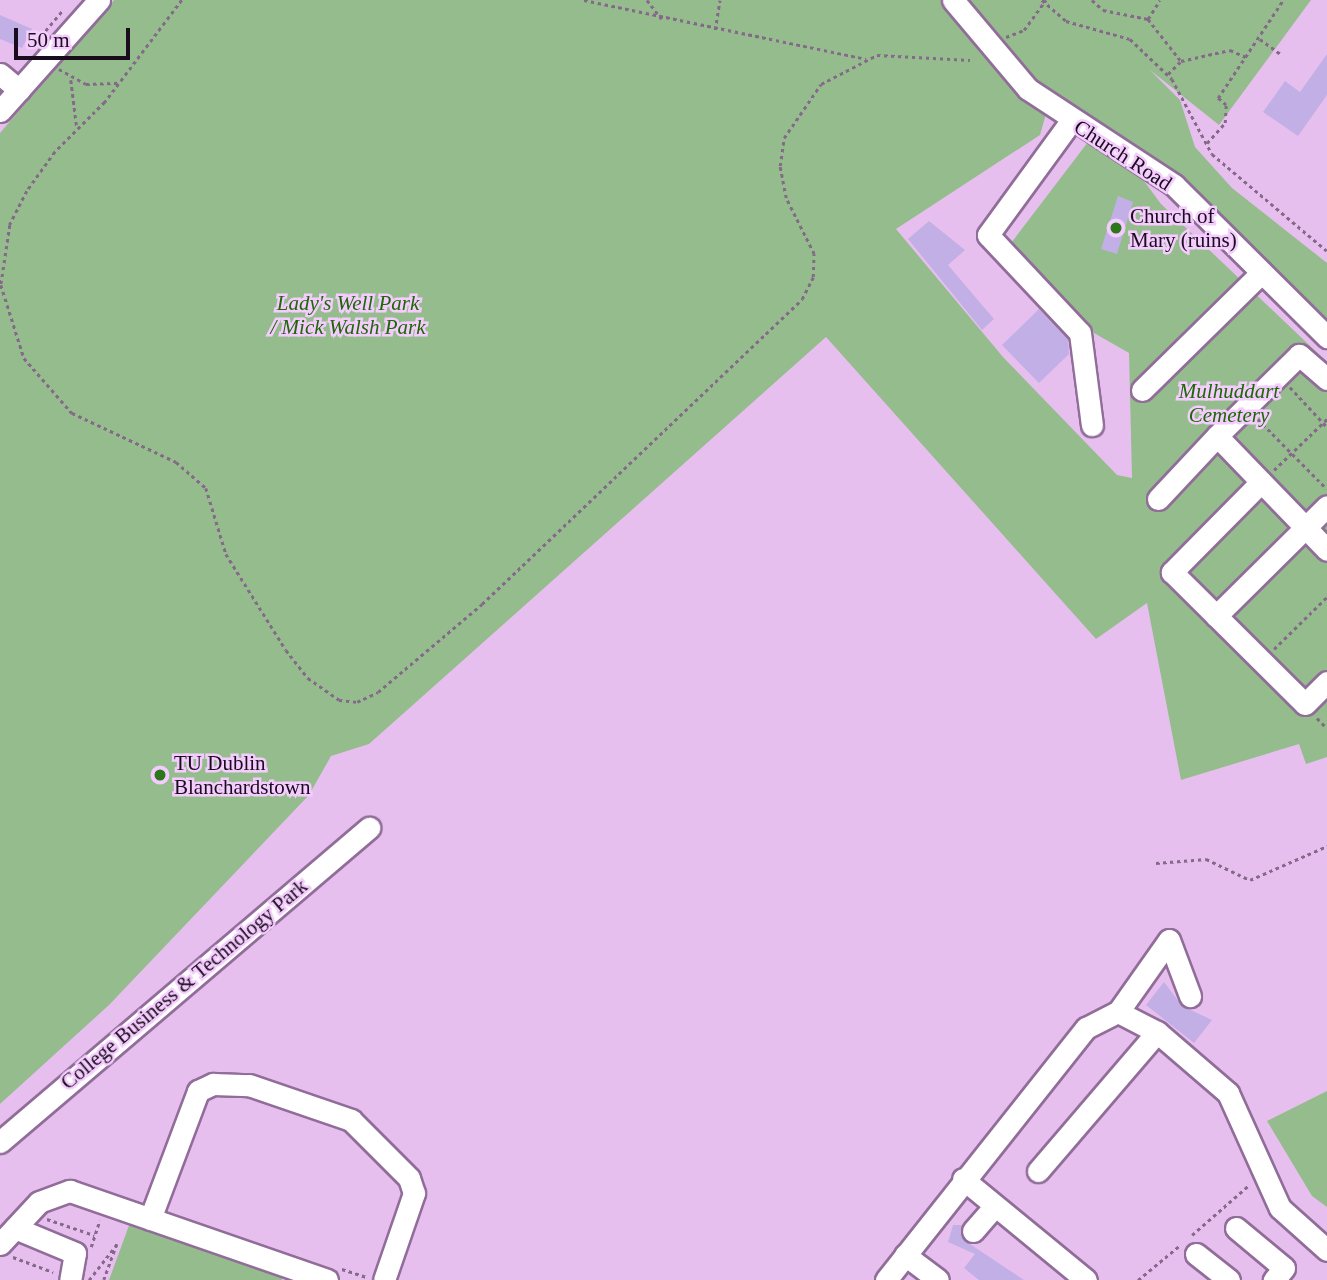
<!DOCTYPE html>
<style>
body{margin:0}
#map{position:relative;width:1327px;height:1280px;overflow:hidden;background:#e7bfef;font-family:"Times New Roman",serif}
div>[style]{position:absolute}
.green>*{inset:0;background:#95bc8d}
.building>*{inset:0;background:#c2afe5}
.path>*{height:2.5px;margin-top:-1.25px;transform-origin:0;background:repeating-linear-gradient(90deg,#846989 0 3.5px,transparent 0 7px)}
.roads{filter:drop-shadow(2px 0 #916d99) drop-shadow(-2px 0 #916d99) drop-shadow(0 2px #916d99) drop-shadow(0 -2px #916d99)}
.minor>*{height:21px;margin:-10.5px;padding:0 10.5px;transform-origin:10.5px;border-radius:10.5px;background:#fff}
.dots>*{width:19px;height:19px;translate:-50% -50%;box-sizing:border-box;border:4px solid #f4ccfd;border-radius:50%}
span{translate:-50% -50%;white-space:nowrap;text-align:center;line-height:1.15;-webkit-text-stroke:5px #f4ccfd;paint-order:stroke}
.street-label{font-size:21px;color:#190c1c}
.poi-label{font-size:21px;color:#190c1c}
.left{translate:0 -50%;text-align:left}
.park-label{font-size:21px;color:#1c6805;font-style:italic}
.scale{position:absolute;left:14px;top:28px;width:116px;height:32px;box-sizing:border-box;border:4px solid #190c1c;border-top:0;padding-left:9px;font-size:21px;line-height:24px;white-space:nowrap;color:#190c1c;-webkit-text-stroke:5px #f4ccfd;paint-order:stroke}
</style>
<div id="map">
<div class="green">
<i style="clip-path:polygon(114px 0,1311px 0,1219px 125px,1150px 70px,1180px 100px,1195px 147px,1232px 188px,1327px 263px,1327px 327px,1161px 166px,1036px 106px,1046px 114px,1040px 135px,896px 229px,1003px 357px,1117px 475px,1132px 478px,1129px 353px,1080px 325px,1008px 247px,1088px 142px,1130px 162px,1161px 204px,1327px 362px,1327px 757px,1306px 764px,1299px 744px,1181px 780px,1147px 603px,1096px 639px,826px 337px,369px 744px,331px 756px,309px 795px,109px 1005px,0 1104px,0 133px)"></i>
<i style="clip-path:polygon(1327px 1091px,1327px 1207px,1312px 1196px,1267px 1121px)"></i>
<i style="clip-path:polygon(131px 1220px,280px 1272px,282px 1280px,109px 1280px)"></i>
</div>
<div class="building">
<i style="clip-path:polygon(0 15px,32px 29px,22px 48px,0 39px)"></i>
<i style="clip-path:polygon(1327px 54px,1327px 95px,1298px 136px,1263px 112px,1285px 81px,1300px 92px)"></i>
<i style="clip-path:polygon(1118px 196px,1133px 202px,1117px 254px,1101px 249px)"></i>
<i style="clip-path:polygon(929px 221px,965px 250px,948px 265px,994px 319px,982px 330px,908px 239px)"></i>
<i style="clip-path:polygon(1039px 309px,1068px 339px,1069px 354px,1039px 383px,1002px 345px)"></i>
<i style="clip-path:polygon(1164px 982px,1182px 1006px,1212px 1020px,1194px 1043px,1146px 1005px)"></i>
<i style="clip-path:polygon(953px 1225px,962px 1225px,964px 1240px,1024px 1280px,979px 1280px,964px 1268px,975px 1254px,948px 1242px)"></i>
</div>
<div class="path">
<i style="left:182px;top:0;width:128px;rotate:127deg"></i>
<i style="left:105px;top:102px;width:71px;rotate:135deg"></i>
<i style="left:55px;top:152px;width:48px;rotate:125.7deg"></i>
<i style="left:27px;top:191px;width:38px;rotate:117deg"></i>
<i style="left:10px;top:225px;width:61px;rotate:98.5deg"></i>
<i style="left:1px;top:285px;width:77px;rotate:72.5deg"></i>
<i style="left:24px;top:358px;width:73px;rotate:48.9deg"></i>
<i style="left:72px;top:413px;width:115px;rotate:25.2deg"></i>
<i style="left:176px;top:462px;width:40px;rotate:41deg"></i>
<i style="left:206px;top:488px;width:69px;rotate:73.1deg"></i>
<i style="left:226px;top:554px;width:113px;rotate:58deg"></i>
<i style="left:286px;top:650px;width:36px;rotate:52deg"></i>
<i style="left:308px;top:678px;width:38px;rotate:35deg"></i>
<i style="left:339px;top:700px;width:18px;rotate:6deg"></i>
<i style="left:357px;top:702px;width:23px;rotate:-25deg"></i>
<i style="left:378px;top:692px;width:136px;rotate:-40.2deg"></i>
<i style="left:482px;top:604px;width:442px;rotate:-43.6deg"></i>
<i style="left:802px;top:299px;width:25px;rotate:-63deg"></i>
<i style="left:813px;top:277px;width:23px;rotate:-88deg"></i>
<i style="left:814px;top:254px;width:63px;rotate:-116.6deg"></i>
<i style="left:786px;top:198px;width:33px;rotate:-101deg"></i>
<i style="left:780px;top:166px;width:28px;rotate:-82deg"></i>
<i style="left:784px;top:138px;width:65px;rotate:-55.6deg"></i>
<i style="left:821px;top:84px;width:63px;rotate:-27.4deg"></i>
<i style="left:877px;top:55px;width:93px;rotate:3.1deg"></i>
<i style="left:584px;top:0;width:288px;rotate:11.8deg"></i>
<i style="left:647px;top:0;width:24px;rotate:52deg"></i>
<i style="left:1042px;top:0;width:32px;rotate:41deg"></i>
<i style="left:1066px;top:21px;width:66px;rotate:15.7deg"></i>
<i style="left:1130px;top:39px;width:58px;rotate:43.6deg"></i>
<i style="left:1172px;top:79px;width:85px;rotate:61.9deg"></i>
<i style="left:1212px;top:154px;width:150px;rotate:40.1deg"></i>
<i style="left:1092px;top:0;width:15px;rotate:42deg"></i>
<i style="left:1103px;top:10px;width:46px;rotate:11.3deg"></i>
<i style="left:1148px;top:19px;width:53px;rotate:51.8deg"></i>
<i style="left:1181px;top:61px;width:50px;rotate:-12.7deg"></i>
<i style="left:1230px;top:50px;width:20px;rotate:24deg"></i>
<i style="left:1148px;top:19px;width:22px;rotate:-58deg"></i>
<i style="left:715px;top:30px;width:30px;rotate:-81deg"></i>
<i style="left:41px;top:36px;width:35px;rotate:-50deg"></i>
<i style="left:1006px;top:37px;width:19px;rotate:-21deg"></i>
<i style="left:1024px;top:30px;width:37px;rotate:-54deg"></i>
<i style="left:1260px;top:39px;width:26px;rotate:36deg"></i>
<i style="left:59px;top:69px;width:31px;rotate:29deg"></i>
<i style="left:86px;top:84px;width:35px;rotate:-2deg"></i>
<i style="left:1168px;top:74px;width:17px;rotate:-45deg"></i>
<i style="left:71px;top:80px;width:48px;rotate:82.9deg"></i>
<i style="left:1207px;top:143px;width:27px;rotate:-48deg"></i>
<i style="left:1225px;top:123px;width:18px;rotate:-87deg"></i>
<i style="left:1226px;top:105px;width:11px;rotate:-139deg"></i>
<i style="left:1218px;top:98px;width:118px;rotate:-56.4deg"></i>
<i style="left:1290px;top:387px;width:54px;rotate:47.2deg"></i>
<i style="left:1258px;top:419px;width:98px;rotate:45.4deg"></i>
<i style="left:1274px;top:470px;width:74px;rotate:-43.9deg"></i>
<i style="left:1274px;top:649px;width:74px;rotate:-44.5deg"></i>
<i style="left:1317px;top:718px;width:14px;rotate:45deg"></i>
<i style="left:1156px;top:863px;width:50px;rotate:-4.6deg"></i>
<i style="left:1206px;top:859px;width:49px;rotate:25.5deg"></i>
<i style="left:1250px;top:880px;width:84px;rotate:-23.8deg"></i>
<i style="left:47px;top:1219px;width:50px;rotate:18.8deg"></i>
<i style="left:1192px;top:1235px;width:76px;rotate:-41.3deg"></i>
<i style="left:91px;top:1247px;width:28px;rotate:-72deg"></i>
<i style="left:13px;top:1257px;width:43px;rotate:20.6deg"></i>
<i style="left:342px;top:1269px;width:25px;rotate:18deg"></i>
<i style="left:89px;top:1280px;width:46px;rotate:-52.1deg"></i>
<i style="left:117px;top:1244px;width:38px;rotate:110deg"></i>
<i style="left:1138px;top:1280px;width:53px;rotate:-39.7deg"></i>
</div>
<div class="roads">
<div class="minor">
<i style="left:953px;top:0;width:116px;rotate:49.9deg"></i>
<i style="left:1028px;top:89px;width:175px;rotate:33.3deg"></i>
<i style="left:1174px;top:185px;width:216px;rotate:44.8deg"></i>
<i style="left:0;top:74px;width:25px;rotate:40deg"></i>
<i style="left:0;top:111px;width:149px;rotate:-48.3deg"></i>
<i style="left:1071px;top:121px;width:141px;rotate:126.1deg"></i>
<i style="left:988px;top:235px;width:134px;rotate:46.8deg"></i>
<i style="left:1080px;top:333px;width:93px;rotate:82.6deg"></i>
<i style="left:1327px;top:379px;width:37px;rotate:-139deg"></i>
<i style="left:1299px;top:355px;width:115px;rotate:135.4deg"></i>
<i style="left:1217px;top:436px;width:158px;rotate:46deg"></i>
<i style="left:1142px;top:390px;width:168px;rotate:-44.5deg"></i>
<i style="left:1261px;top:482px;width:127px;rotate:134.7deg"></i>
<i style="left:1172px;top:572px;width:187px;rotate:44.8deg"></i>
<i style="left:1305px;top:704px;width:31px;rotate:-45deg"></i>
<i style="left:1158px;top:499px;width:86px;rotate:-46.9deg"></i>
<i style="left:1216px;top:616px;width:156px;rotate:-44.7deg"></i>
<i style="left:1118px;top:1012px;width:88px;rotate:-54.7deg"></i>
<i style="left:1169px;top:940px;width:60px;rotate:69.4deg"></i>
<i style="left:0;top:1142px;width:485px;rotate:-40.4deg"></i>
<i style="left:1038px;top:1171px;width:183px;rotate:-49.4deg"></i>
<i style="left:963px;top:1179px;width:159px;rotate:39.4deg"></i>
<i style="left:150px;top:1219px;width:137px;rotate:-69.4deg"></i>
<i style="left:198px;top:1091px;width:17px;rotate:-25deg"></i>
<i style="left:213px;top:1084px;width:36px;rotate:2deg"></i>
<i style="left:249px;top:1085px;width:108px;rotate:18.9deg"></i>
<i style="left:351px;top:1120px;width:82px;rotate:45deg"></i>
<i style="left:409px;top:1178px;width:16px;rotate:72deg"></i>
<i style="left:414px;top:1193px;width:92px;rotate:109deg"></i>
<i style="left:15px;top:1228px;width:65px;rotate:22.6deg"></i>
<i style="left:75px;top:1253px;width:27px;rotate:100deg"></i>
<i style="left:1236px;top:1228px;width:62px;rotate:39.8deg"></i>
<i style="left:1284px;top:1268px;width:16px;rotate:130deg"></i>
<i style="left:973px;top:1231px;width:33px;rotate:-49deg"></i>
<i style="left:0;top:1244px;width:57px;rotate:-47.1deg"></i>
<i style="left:39px;top:1202px;width:33px;rotate:-20deg"></i>
<i style="left:70px;top:1191px;width:272px;rotate:19.1deg"></i>
<i style="left:1196px;top:1254px;width:42px;rotate:38.2deg"></i>
<i style="left:905px;top:1255px;width:41px;rotate:37.1deg"></i>
<i style="left:886px;top:1280px;width:322px;rotate:-51.6deg"></i>
<i style="left:1086px;top:1028px;width:36px;rotate:-27deg"></i>
<i style="left:1118px;top:1012px;width:44px;rotate:27.1deg"></i>
<i style="left:1157px;top:1032px;width:94px;rotate:40.7deg"></i>
<i style="left:1228px;top:1093px;width:126px;rotate:65.7deg"></i>
<i style="left:1280px;top:1208px;width:63px;rotate:41.8deg"></i>
</div>
</div>
<div class="dots">
<i style="left:1116px;top:228px;background:#2c761b"></i>
<i style="left:160px;top:775px;background:#2c761b"></i>
</div>
<div class="street-label">
<span style="left:1123px;top:155px;rotate:33deg">Church Road</span>
<span style="left:184px;top:984px;rotate:-40deg">College Business &amp; Technology Park</span>
</div>
<div class="poi-label">
<span class="left" style="left:1130px;top:228px">Church of<br>Mary (ruins)</span>
<span class="left" style="left:174px;top:775px">TU Dublin<br>Blanchardstown</span>
</div>
<div class="park-label">
<span style="left:348px;top:315px">Lady's Well Park<br>/ Mick Walsh Park</span>
<span style="left:1229px;top:403px">Mulhuddart<br>Cemetery</span>
</div>
<div class="scale">50 m</div>
</div>
